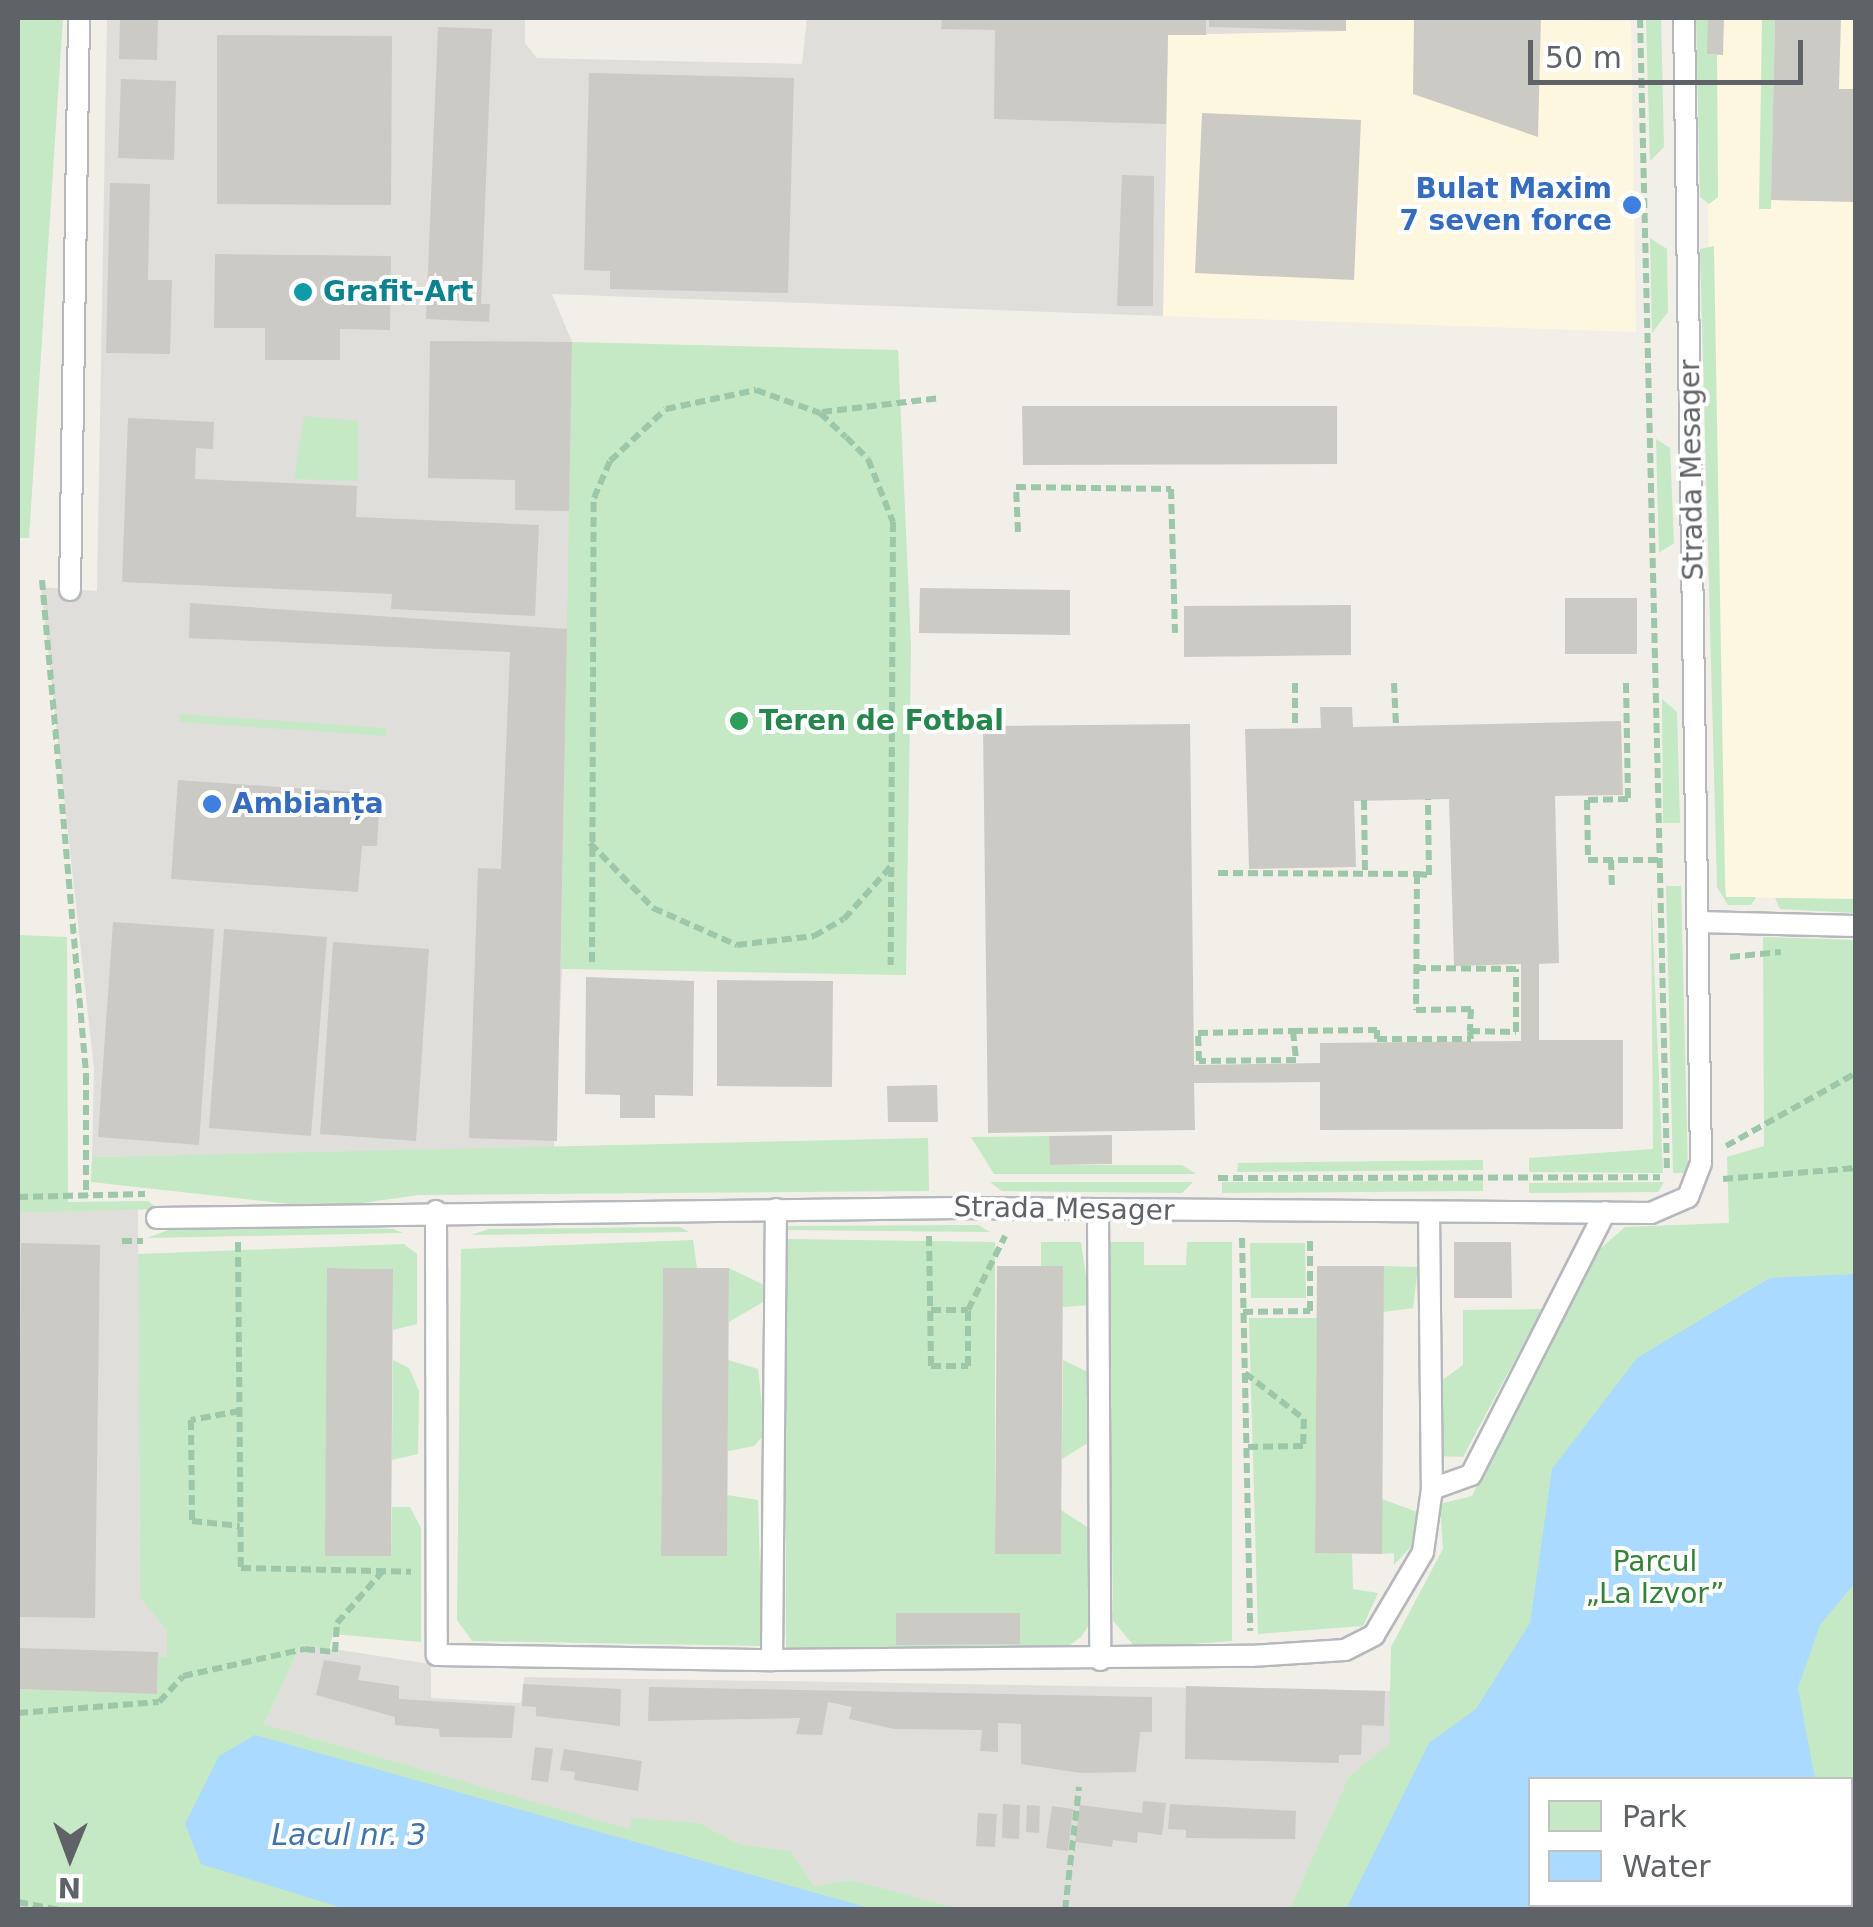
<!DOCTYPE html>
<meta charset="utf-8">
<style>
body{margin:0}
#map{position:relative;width:1873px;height:1927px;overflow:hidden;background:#f1efe8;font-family:"DejaVu Sans",sans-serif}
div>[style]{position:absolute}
.commercial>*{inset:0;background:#fef7e0}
.industrial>*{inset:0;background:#e0deda}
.green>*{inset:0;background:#c5e8c5}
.water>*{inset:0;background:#aadaff}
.building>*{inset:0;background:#cccac5}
.path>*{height:6px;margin-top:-3px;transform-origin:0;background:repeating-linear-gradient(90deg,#9cc7a9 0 10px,transparent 0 15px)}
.roads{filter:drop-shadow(2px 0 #b5b8bc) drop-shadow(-2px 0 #b5b8bc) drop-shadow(0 2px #b5b8bc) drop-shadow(0 -2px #b5b8bc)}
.service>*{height:20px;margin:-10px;padding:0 10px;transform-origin:10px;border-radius:10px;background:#fff}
.dots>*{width:28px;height:28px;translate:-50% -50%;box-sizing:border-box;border:5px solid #fff;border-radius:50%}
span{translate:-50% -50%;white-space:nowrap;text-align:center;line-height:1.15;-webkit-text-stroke:8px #fff;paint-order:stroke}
.shop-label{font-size:28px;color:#366cbe;font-weight:700}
.right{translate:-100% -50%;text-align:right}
.left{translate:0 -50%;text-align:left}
.culture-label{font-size:28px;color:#0d838f;font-weight:700}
.street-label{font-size:28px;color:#5f6368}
.leisure-label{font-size:28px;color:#27864d;font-weight:700}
.park-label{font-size:28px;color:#348238}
.water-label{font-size:30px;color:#4174aa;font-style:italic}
.frame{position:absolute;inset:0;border:20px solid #5f6368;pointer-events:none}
.legend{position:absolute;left:1528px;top:1777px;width:325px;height:130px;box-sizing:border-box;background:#fff;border:2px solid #bfc1c3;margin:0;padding:12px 18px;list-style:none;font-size:30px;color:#5f6368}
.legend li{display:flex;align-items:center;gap:20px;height:50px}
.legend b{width:50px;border:2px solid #bfc1c3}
.north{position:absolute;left:20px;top:1807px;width:100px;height:100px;-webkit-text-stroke:8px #fff;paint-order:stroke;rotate:181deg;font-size:28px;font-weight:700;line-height:40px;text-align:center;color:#5f6368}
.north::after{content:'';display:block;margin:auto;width:35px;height:45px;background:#5f6368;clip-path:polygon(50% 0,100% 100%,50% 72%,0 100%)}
.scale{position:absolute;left:1528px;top:40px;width:275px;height:45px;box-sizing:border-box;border:5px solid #5f6368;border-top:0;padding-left:12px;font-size:30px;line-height:35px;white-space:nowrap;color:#5f6368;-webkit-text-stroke:8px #fff;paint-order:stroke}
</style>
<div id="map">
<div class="commercial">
<i style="clip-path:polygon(1346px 18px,1631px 21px,1636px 332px,1163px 316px,1168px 35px,1346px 30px)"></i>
<i style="clip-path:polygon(1703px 18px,1855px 18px,1855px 899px,1726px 897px)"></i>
</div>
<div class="industrial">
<i style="clip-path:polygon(107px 18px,525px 18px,525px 43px,537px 58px,802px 64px,807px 18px,1346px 18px,1346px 31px,1168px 35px,1163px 316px,552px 294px,572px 342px,570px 797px,554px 1147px,92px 1157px,94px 1069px,41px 587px,97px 591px)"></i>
<i style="clip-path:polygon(138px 1209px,140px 1596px,167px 1631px,167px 1657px,158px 1658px,157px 1694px,18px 1689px,18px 1213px)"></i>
<i style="clip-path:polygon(301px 1644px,431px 1664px,431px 1698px,521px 1703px,524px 1677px,1391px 1691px,1389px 1745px,1349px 1778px,1289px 1910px,960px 1910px,851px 1880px,814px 1886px,791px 1851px,739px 1844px,700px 1823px,630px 1830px,264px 1724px)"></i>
</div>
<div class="green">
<i style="clip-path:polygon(18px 18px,63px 18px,29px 538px,18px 538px)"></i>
<i style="clip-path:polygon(1646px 18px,1661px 18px,1664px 147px,1650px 161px)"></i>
<i style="clip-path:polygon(1696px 18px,1708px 18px,1708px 54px,1717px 55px,1718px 197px,1709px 204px,1700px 197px)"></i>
<i style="clip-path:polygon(1762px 18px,1775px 18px,1771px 209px,1759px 209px)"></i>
<i style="clip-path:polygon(1650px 238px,1667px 249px,1668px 312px,1652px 333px)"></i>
<i style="clip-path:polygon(1714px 246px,1725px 886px,1726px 897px,1756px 897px,1751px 905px,1728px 905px,1717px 887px,1700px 249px)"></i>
<i style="clip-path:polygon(572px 342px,898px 350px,911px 646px,906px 975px,561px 969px)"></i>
<i style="clip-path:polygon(304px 416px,358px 421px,358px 481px,294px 479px)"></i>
<i style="clip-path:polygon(1656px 439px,1670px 448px,1674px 543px,1659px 553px)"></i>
<i style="clip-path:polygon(1662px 699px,1677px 712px,1680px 823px,1663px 823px)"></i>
<i style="clip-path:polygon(180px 714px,386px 728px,386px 736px,179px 722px)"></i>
<i style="clip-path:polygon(1666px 886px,1681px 886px,1688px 1173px,1673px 1173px)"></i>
<i style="clip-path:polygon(1651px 892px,1663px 1173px,1529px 1172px,1529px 1158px,1653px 1149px)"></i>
<i style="clip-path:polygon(1775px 898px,1855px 899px,1855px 913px,1780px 909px)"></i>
<i style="clip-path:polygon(18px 935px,67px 937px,68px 1202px,148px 1201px,158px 1209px,18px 1213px)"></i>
<i style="clip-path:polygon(evenodd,1763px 937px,1855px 940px,1855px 1909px,1289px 1910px,1349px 1777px,1389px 1744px,1391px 1647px,1443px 1549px,1440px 1504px,1472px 1496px,1599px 1250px,1625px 1227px,1729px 1223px,1727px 1157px,1764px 1146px,1763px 937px,1530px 1780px,1850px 1780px,1850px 1904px,1530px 1904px,1530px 1780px)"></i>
<i style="clip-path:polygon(1049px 1136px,1050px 1165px,1182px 1165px,1196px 1174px,994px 1174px,971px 1137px)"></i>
<i style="clip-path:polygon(928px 1138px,929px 1191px,419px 1195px,326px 1208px,91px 1182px,92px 1157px)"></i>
<i style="clip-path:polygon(1483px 1160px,1483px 1170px,1237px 1172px,1238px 1163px)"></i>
<i style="clip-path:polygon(1483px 1181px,1483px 1191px,1222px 1193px,1222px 1182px)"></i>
<i style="clip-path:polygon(990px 1182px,1193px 1182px,1182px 1193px,1002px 1191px)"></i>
<i style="clip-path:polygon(1664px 1182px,1658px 1192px,1529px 1193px,1529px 1183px)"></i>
<i style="clip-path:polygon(978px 1225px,990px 1232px,787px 1230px,789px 1226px)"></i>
<i style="clip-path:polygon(179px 1226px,393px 1229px,403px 1233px,147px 1238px)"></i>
<i style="clip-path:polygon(680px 1227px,689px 1232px,471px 1235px,489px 1229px)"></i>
<i style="clip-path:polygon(785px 1239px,995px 1242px,995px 1553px,1061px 1554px,1061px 1510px,1092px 1530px,1091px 1622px,1081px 1637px,1064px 1649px,786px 1648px)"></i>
<i style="clip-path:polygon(693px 1240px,697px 1268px,663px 1269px,661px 1555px,726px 1556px,727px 1495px,758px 1500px,762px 1646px,472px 1641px,457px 1620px,461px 1249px)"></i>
<i style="clip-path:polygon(1041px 1242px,1081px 1242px,1090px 1305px,1063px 1307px,1063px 1267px,1041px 1267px)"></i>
<i style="clip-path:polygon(1109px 1242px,1144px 1242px,1144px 1265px,1186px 1265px,1187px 1242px,1232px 1242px,1232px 1641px,1136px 1648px,1113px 1621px)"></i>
<i style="clip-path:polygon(1250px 1243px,1305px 1243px,1306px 1298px,1251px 1298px)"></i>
<i style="clip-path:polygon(404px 1244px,417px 1254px,417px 1324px,393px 1330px,393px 1269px,328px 1268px,326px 1556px,391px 1556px,392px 1507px,410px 1507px,421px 1528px,421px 1642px,333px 1634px,329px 1649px,301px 1644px,264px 1724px,629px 1829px,632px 1818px,700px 1823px,739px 1844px,791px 1851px,814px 1886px,851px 1880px,960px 1909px,18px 1910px,18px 1689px,157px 1694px,158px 1657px,167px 1657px,167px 1631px,140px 1597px,138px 1254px)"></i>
<i style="clip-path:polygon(1384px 1266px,1418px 1267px,1413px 1308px,1383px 1312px)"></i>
<i style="clip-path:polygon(729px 1268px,764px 1285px,763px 1302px,729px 1322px)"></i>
<i style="clip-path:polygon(1542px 1309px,1463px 1457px,1438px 1456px,1437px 1384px,1463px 1365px,1463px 1310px)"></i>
<i style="clip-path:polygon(1249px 1318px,1317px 1318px,1315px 1552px,1352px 1554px,1353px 1589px,1378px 1593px,1363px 1626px,1258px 1634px)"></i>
<i style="clip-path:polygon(393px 1360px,409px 1368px,419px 1391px,418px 1454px,392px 1460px)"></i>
<i style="clip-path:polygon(728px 1360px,758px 1369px,765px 1434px,754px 1446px,728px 1451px)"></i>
<i style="clip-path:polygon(1063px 1360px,1090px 1373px,1091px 1441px,1062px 1459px)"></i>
<i style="clip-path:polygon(1382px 1499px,1417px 1512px,1417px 1540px,1394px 1565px,1394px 1553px,1382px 1554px)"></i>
</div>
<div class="water">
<i style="clip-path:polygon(1855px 1274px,1855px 1583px,1820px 1625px,1798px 1688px,1815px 1779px,1530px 1780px,1530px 1904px,1850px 1904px,1855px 1897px,1855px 1909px,1346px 1909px,1429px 1743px,1476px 1709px,1530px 1623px,1552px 1469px,1637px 1358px,1770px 1278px)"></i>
<i style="clip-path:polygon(255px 1735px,873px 1909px,345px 1909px,201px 1864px,185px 1824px,219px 1756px)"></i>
</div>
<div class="building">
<i style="clip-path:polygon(120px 18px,158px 18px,157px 60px,119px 59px)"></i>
<i style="clip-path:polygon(942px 18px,1206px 18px,1206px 35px,1168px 35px,1166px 124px,994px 119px,995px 30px,941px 29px)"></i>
<i style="clip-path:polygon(1209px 18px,1346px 18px,1346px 31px,1209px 27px)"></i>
<i style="clip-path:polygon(1414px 18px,1541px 18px,1538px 137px,1413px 94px)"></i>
<i style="clip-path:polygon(1708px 18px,1724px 18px,1723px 55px,1707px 54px)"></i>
<i style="clip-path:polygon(1775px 18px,1841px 18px,1839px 89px,1856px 89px,1856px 202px,1771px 200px)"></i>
<i style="clip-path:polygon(438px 27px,492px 29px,481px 304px,490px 304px,489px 322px,426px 319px)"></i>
<i style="clip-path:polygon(217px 35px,392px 36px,391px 205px,217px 204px)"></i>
<i style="clip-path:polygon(589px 73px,794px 78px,788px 293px,610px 289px,610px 271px,584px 270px)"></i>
<i style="clip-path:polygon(121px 79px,176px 81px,174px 160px,118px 158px)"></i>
<i style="clip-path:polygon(1202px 113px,1361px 120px,1354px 280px,1195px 273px)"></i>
<i style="clip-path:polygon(1122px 175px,1154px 176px,1153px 306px,1117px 306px)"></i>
<i style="clip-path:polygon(110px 183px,150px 184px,148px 280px,172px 280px,170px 354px,106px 353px)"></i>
<i style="clip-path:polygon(215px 254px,391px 256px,390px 330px,340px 329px,340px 360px,265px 360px,265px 328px,214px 328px)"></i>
<i style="clip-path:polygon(430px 341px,572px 342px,569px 511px,515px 510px,515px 480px,428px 478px)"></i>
<i style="clip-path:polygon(1022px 406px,1337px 406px,1337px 464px,1023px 465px)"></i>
<i style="clip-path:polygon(128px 418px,214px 422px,213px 449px,196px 448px,195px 479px,357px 486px,356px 517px,539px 525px,535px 616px,391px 609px,392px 594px,122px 582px)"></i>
<i style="clip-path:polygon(920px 588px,1070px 590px,1070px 635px,919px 633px)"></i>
<i style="clip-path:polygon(1565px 598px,1637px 598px,1637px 654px,1565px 654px)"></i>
<i style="clip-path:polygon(190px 603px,567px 629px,557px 1141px,469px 1138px,478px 868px,501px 869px,510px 652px,189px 638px)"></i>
<i style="clip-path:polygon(1351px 605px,1351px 655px,1184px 657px,1184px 606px)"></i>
<i style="clip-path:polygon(1320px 707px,1352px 707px,1353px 727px,1621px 721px,1623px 795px,1555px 796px,1559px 963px,1539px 964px,1539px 1040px,1623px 1040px,1623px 1129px,1320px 1130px,1320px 1082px,1194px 1083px,1195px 1130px,988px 1133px,983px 726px,1190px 724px,1194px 1065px,1320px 1063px,1320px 1043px,1521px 1041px,1521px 964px,1454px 966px,1449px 799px,1354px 801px,1356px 867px,1249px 869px,1245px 729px,1321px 728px)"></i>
<i style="clip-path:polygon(178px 780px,380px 794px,377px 846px,362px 846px,358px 892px,171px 879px)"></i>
<i style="clip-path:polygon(113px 922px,214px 929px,199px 1145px,98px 1137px)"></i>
<i style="clip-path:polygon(224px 929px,327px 937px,311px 1136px,209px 1128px)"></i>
<i style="clip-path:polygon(333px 942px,429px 949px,416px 1141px,320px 1134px)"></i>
<i style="clip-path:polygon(586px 977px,694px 981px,693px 1096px,655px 1095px,655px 1118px,620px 1118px,620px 1095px,585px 1094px)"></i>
<i style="clip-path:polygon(717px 980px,833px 981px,832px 1087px,717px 1086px)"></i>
<i style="clip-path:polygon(937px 1085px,938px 1122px,888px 1122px,887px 1086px)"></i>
<i style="clip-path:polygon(1112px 1135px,1112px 1164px,1050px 1165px,1049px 1136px)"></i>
<i style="clip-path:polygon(1454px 1242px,1511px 1242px,1512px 1298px,1454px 1298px)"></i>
<i style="clip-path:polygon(21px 1243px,100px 1245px,95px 1618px,18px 1617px)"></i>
<i style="clip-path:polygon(997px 1266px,1063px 1266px,1061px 1554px,995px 1554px)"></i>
<i style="clip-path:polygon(1317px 1266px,1384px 1266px,1382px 1554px,1315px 1553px)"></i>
<i style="clip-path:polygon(327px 1268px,393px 1269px,391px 1556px,325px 1556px)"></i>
<i style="clip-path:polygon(663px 1268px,729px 1268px,727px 1556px,661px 1556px)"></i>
<i style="clip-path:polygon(896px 1613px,1020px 1613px,1020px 1644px,896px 1645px)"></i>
<i style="clip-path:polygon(18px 1648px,158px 1652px,157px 1694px,18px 1689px)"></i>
<i style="clip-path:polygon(324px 1660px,361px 1666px,358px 1680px,399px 1686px,399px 1699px,515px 1706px,512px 1738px,440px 1737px,439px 1729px,395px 1725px,395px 1717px,316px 1695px)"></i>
<i style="clip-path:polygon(523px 1684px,621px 1689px,620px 1726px,536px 1716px,536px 1707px,522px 1706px)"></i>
<i style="clip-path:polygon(1186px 1686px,1385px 1691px,1384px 1726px,1362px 1725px,1361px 1755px,1339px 1755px,1339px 1763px,1185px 1759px)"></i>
<i style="clip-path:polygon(649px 1687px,1152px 1697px,1152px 1732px,1140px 1732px,1136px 1772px,1081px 1773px,1021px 1764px,1021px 1724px,998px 1723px,998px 1752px,980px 1751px,982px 1730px,895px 1729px,849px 1719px,852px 1707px,828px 1702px,822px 1735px,796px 1734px,800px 1718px,648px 1721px)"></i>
<i style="clip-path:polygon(535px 1747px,553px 1749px,548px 1782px,531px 1780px)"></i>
<i style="clip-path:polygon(564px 1749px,642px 1761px,638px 1791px,574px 1780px,575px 1772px,560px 1770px)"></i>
<i style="clip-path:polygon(1143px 1801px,1166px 1803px,1162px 1835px,1138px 1832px,1137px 1843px,1113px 1840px,1112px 1847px,1075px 1842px,1080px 1805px,1142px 1813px)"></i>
<i style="clip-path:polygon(1003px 1804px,1020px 1805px,1019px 1839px,1002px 1838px)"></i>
<i style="clip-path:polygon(1170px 1804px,1296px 1811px,1295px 1839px,1186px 1838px,1186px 1830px,1168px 1829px)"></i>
<i style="clip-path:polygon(1027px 1805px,1040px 1806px,1039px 1833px,1026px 1832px)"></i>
<i style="clip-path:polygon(1052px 1806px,1073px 1809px,1068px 1851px,1046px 1848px)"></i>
<i style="clip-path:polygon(978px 1813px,997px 1814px,995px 1847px,976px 1846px)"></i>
</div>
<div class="path">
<i style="left:1640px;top:18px;width:1153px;rotate:88.66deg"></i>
<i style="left:822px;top:412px;width:119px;rotate:-6.8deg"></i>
<i style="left:1018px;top:532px;width:45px;rotate:-92.5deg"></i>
<i style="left:1016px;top:487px;width:155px;rotate:0.7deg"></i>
<i style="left:1171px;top:489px;width:144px;rotate:88.4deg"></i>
<i style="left:42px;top:580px;width:497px;rotate:84.9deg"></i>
<i style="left:86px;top:1075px;width:121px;rotate:90deg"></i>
<i style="left:1295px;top:683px;width:45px;rotate:90deg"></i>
<i style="left:1394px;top:683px;width:43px;rotate:87.3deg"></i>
<i style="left:1626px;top:683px;width:116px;rotate:89deg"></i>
<i style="left:1628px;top:799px;width:41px;rotate:178.6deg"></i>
<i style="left:1587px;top:800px;width:60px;rotate:89deg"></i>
<i style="left:1588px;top:860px;width:72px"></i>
<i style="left:1364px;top:800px;width:74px;rotate:89.2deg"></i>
<i style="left:590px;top:843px;width:91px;rotate:45.9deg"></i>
<i style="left:653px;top:908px;width:92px;rotate:23.8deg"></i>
<i style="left:737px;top:945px;width:78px;rotate:-6.7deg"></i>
<i style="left:814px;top:936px;width:34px;rotate:-30deg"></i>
<i style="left:844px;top:919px;width:71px;rotate:-48.4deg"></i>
<i style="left:1611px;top:860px;width:29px;rotate:88deg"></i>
<i style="left:1218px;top:873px;width:199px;rotate:0.3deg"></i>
<i style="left:1417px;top:874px;width:136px;rotate:90.4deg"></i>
<i style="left:1416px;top:1010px;width:55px;rotate:-1deg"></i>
<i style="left:1471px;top:1009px;width:22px;rotate:93deg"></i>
<i style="left:1470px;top:1031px;width:46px;rotate:1.2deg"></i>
<i style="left:1516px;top:1032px;width:63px;rotate:-90deg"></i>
<i style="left:1516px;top:969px;width:99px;rotate:-179.4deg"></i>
<i style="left:1417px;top:874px;width:12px;rotate:5deg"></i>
<i style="left:1429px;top:875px;width:76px;rotate:-90.8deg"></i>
<i style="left:1730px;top:957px;width:51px;rotate:-5.6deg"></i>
<i style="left:592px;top:962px;width:464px;rotate:-89.8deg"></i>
<i style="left:594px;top:498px;width:40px;rotate:-66.6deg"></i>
<i style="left:610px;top:461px;width:76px;rotate:-42.9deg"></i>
<i style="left:666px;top:409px;width:92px;rotate:-11.9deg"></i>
<i style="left:756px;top:390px;width:68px;rotate:19.8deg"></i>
<i style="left:820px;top:413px;width:35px;rotate:43deg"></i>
<i style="left:846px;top:437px;width:31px;rotate:45deg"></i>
<i style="left:868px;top:459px;width:68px;rotate:68.4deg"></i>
<i style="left:893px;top:522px;width:443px;rotate:90.3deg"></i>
<i style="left:1293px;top:1031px;width:29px;rotate:84deg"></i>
<i style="left:1296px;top:1060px;width:97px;rotate:179.4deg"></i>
<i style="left:1199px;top:1061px;width:28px;rotate:-92deg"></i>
<i style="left:1198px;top:1033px;width:95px;rotate:-1.2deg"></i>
<i style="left:1293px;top:1031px;width:84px;rotate:-0.7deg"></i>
<i style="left:1377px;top:1030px;width:9px;rotate:90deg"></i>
<i style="left:1377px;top:1039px;width:94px"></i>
<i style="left:1471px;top:1039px;width:8px;rotate:-97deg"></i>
<i style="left:1726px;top:1146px;width:149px;rotate:-29.3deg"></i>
<i style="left:1218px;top:1178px;width:442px;rotate:-0.1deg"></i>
<i style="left:1723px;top:1179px;width:133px;rotate:-4.7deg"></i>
<i style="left:18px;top:1197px;width:127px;rotate:-1.4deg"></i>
<i style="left:929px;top:1236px;width:130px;rotate:89.1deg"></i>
<i style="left:931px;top:1366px;width:37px"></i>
<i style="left:968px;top:1366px;width:56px;rotate:-90deg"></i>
<i style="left:968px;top:1310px;width:83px;rotate:-63.4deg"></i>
<i style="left:1242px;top:1238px;width:393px;rotate:88.8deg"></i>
<i style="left:122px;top:1241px;width:21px"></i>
<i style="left:238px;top:1242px;width:326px;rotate:89.5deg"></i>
<i style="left:241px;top:1568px;width:170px;rotate:1.3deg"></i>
<i style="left:931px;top:1310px;width:37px"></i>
<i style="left:1243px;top:1312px;width:67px;rotate:-0.9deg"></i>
<i style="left:1310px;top:1311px;width:73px;rotate:-90deg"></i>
<i style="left:1245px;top:1373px;width:75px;rotate:37.9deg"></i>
<i style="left:1304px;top:1419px;width:27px;rotate:92deg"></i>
<i style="left:1303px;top:1446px;width:57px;rotate:179deg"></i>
<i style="left:240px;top:1411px;width:50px;rotate:169.6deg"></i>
<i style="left:191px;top:1420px;width:101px;rotate:89.4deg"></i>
<i style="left:192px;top:1521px;width:48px;rotate:5.9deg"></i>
<i style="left:18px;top:1713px;width:141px;rotate:-4.5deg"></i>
<i style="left:159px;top:1702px;width:35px;rotate:-47deg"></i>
<i style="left:183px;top:1676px;width:125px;rotate:-12.5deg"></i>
<i style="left:305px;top:1649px;width:30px;rotate:6deg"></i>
<i style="left:335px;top:1652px;width:29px;rotate:-86deg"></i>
<i style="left:337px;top:1623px;width:68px;rotate:-48.6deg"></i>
<i style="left:18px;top:1902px;width:42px;rotate:11deg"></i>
<i style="left:1065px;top:1910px;width:124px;rotate:-83.5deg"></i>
</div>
<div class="roads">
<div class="service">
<i style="left:70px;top:590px;width:572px;rotate:-89.1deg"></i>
<i style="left:1699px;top:922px;width:157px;rotate:1.5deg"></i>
<i style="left:1098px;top:1210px;width:450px;rotate:89.7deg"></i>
<i style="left:436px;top:1211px;width:444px;rotate:89.9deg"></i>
<i style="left:437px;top:1655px;width:335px;rotate:0.9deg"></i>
<i style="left:772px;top:1660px;width:479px;rotate:-0.5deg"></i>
<i style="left:1251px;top:1656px;width:94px;rotate:-3.7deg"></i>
<i style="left:1345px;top:1650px;width:33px;rotate:-27deg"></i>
<i style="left:1374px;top:1635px;width:96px;rotate:-59.4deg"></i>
<i style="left:1423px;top:1552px;width:64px;rotate:-81.9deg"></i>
<i style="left:1432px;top:1489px;width:41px;rotate:-19.7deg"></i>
<i style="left:1471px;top:1475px;width:295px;rotate:-63deg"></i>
<i style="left:1429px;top:1212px;width:277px;rotate:89.4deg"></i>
<i style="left:157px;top:1218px;width:801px;rotate:-0.72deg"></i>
<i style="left:958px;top:1208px;width:693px;rotate:0.41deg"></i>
<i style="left:1651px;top:1213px;width:40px;rotate:-23.4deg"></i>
<i style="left:1688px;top:1197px;width:36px;rotate:-69deg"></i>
<i style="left:1701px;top:1163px;width:1145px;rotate:-90.85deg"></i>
<i style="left:772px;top:1660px;width:451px;rotate:-89.5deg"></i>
</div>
</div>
<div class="dots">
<i style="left:1632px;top:205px;background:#3f7fe0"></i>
<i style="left:303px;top:292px;background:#0f9aa8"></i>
<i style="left:739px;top:721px;background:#2e9e5b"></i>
<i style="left:212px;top:804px;background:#3f7fe0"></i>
</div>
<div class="shop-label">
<span class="right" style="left:1612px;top:205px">Bulat Maxim<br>7 seven force</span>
<span class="left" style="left:232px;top:804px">Ambianța</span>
</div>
<div class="culture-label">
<span class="left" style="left:323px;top:292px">Grafit-Art</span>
</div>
<div class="street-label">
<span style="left:1692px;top:470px;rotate:-91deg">Strada Mesager</span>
<span style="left:1064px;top:1209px;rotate:1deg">Strada Mesager</span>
</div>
<div class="leisure-label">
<span class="left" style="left:759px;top:721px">Teren de Fotbal</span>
</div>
<div class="park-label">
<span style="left:1655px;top:1578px">Parcul<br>„La Izvor”</span>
</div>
<div class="water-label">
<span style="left:349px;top:1835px">Lacul nr. 3</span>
</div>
<div class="frame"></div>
<ul class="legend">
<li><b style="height:28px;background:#c5e8c5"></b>Park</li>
<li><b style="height:28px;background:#aadaff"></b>Water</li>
</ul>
<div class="north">N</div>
<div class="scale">50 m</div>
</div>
